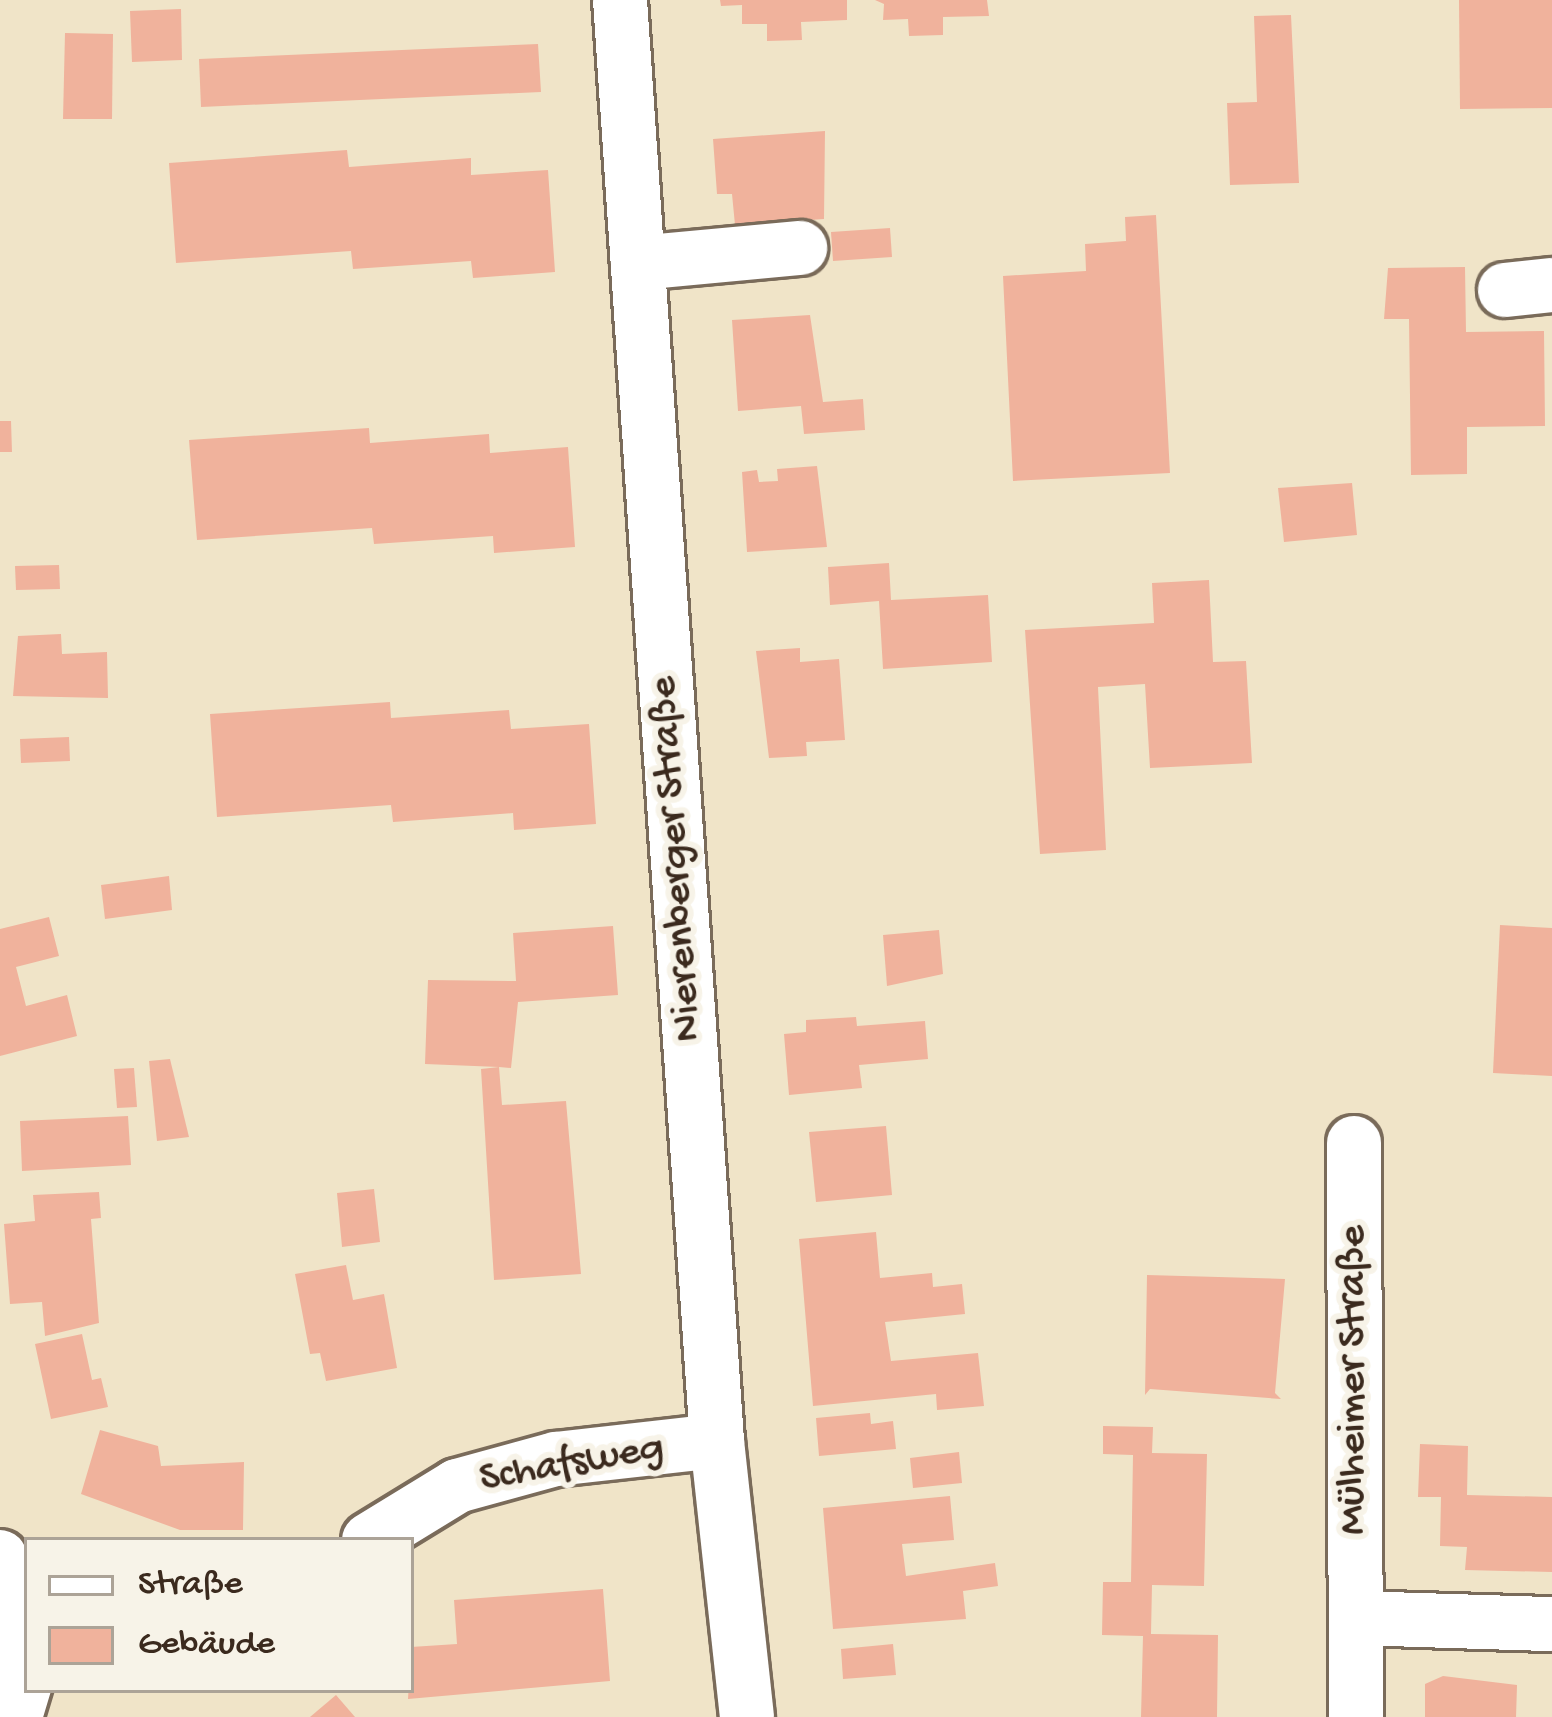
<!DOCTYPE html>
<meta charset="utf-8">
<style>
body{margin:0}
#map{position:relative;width:1552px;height:1717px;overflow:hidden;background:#f0e4c8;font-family:"Gochi Hand",sans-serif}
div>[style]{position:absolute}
.building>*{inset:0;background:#f0b29c}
.roads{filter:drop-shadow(3px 0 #7a6b5a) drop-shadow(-3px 0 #7a6b5a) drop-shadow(0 3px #7a6b5a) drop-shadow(0 -3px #7a6b5a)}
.minor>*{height:54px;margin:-27px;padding:0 27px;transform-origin:27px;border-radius:27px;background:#fff}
span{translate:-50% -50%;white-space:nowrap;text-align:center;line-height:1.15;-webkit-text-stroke:12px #f7f3e8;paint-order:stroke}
.street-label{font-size:42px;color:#3b2a1e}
.legend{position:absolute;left:24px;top:1537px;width:390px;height:156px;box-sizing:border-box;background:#f7f3e8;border:3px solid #aca397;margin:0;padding:15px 21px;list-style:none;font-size:36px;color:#3b2a1e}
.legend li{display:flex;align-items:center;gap:24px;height:60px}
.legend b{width:60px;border:3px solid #aca397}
</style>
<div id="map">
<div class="building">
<i style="clip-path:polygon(720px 0,847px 0,847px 20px,801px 22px,802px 40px,767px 41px,767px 24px,742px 24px,742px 5px,721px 6px)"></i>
<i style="clip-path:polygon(875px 0,987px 0,989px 16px,943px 17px,943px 35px,909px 36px,908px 19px,883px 20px,884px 4px)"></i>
<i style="clip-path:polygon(1459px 0,1552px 0,1552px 108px,1460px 109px)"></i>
<i style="clip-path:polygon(181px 9px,182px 60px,132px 62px,130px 11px)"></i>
<i style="clip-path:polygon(1291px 15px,1299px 183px,1230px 185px,1227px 103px,1257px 102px,1254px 16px)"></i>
<i style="clip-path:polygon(65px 33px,113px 34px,112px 119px,63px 119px)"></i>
<i style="clip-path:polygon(538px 44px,541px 92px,201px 107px,199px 59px)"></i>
<i style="clip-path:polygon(825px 131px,824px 219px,735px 225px,732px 194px,717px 194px,713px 139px)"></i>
<i style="clip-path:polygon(347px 150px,349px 167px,471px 158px,471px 175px,548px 170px,555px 272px,473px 278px,471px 261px,353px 269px,351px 251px,176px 263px,169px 163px)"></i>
<i style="clip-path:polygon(1156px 215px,1170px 473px,1013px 481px,1003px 276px,1086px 271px,1085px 244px,1126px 241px,1125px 217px)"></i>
<i style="clip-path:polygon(890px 228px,892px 257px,833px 261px,831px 232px)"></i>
<i style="clip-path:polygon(1465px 267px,1466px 332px,1544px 331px,1545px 426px,1467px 427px,1467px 474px,1411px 475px,1409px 319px,1384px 319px,1388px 268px)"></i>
<i style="clip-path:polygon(810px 315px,823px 402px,863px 399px,865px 430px,804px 434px,801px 406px,738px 411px,732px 320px)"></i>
<i style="clip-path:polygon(0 421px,11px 421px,12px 452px,0 452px)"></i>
<i style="clip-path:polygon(369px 428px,370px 443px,489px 434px,490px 453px,568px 447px,575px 547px,494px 553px,493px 536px,374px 544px,372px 528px,197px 540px,189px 440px)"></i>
<i style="clip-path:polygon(817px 466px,827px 547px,747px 552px,742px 472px,757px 470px,759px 482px,778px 481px,777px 469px)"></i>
<i style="clip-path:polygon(1352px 483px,1357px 535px,1284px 542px,1278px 488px)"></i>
<i style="clip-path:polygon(889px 563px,891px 600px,988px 595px,992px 662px,883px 669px,879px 601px,830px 605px,828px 567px)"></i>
<i style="clip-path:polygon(59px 565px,60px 589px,16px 590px,15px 566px)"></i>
<i style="clip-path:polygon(1209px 580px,1213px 662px,1246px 661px,1252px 763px,1150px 768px,1145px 684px,1098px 687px,1106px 850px,1040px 854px,1025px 630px,1154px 623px,1152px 583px)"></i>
<i style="clip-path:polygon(61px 634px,62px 654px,107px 652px,108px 698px,13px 696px,18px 636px)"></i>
<i style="clip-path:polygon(800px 648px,800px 662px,839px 659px,845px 740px,806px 742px,807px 756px,769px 758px,756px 651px)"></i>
<i style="clip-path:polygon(390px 702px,391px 718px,509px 710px,511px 729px,589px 724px,596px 824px,514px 830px,513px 813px,393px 822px,391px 805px,217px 817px,210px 714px)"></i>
<i style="clip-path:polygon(69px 737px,70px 761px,21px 763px,20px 739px)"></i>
<i style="clip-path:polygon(169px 876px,172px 910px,105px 919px,101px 885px)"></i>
<i style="clip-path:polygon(49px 917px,59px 956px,16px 967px,26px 1006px,67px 995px,77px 1036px,0 1056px,0 929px)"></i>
<i style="clip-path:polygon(1500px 925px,1552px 928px,1552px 1076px,1493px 1073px)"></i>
<i style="clip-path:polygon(613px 926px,618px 995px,518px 1002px,511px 1068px,499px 1067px,502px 1105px,566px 1101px,581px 1274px,494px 1280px,481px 1069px,499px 1067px,425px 1064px,428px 980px,516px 981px,513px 933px)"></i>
<i style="clip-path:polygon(939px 930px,943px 974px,887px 986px,883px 935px)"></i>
<i style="clip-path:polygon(856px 1017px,857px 1026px,925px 1021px,928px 1059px,859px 1065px,862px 1088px,789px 1095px,784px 1034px,806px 1032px,806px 1020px)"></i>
<i style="clip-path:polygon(170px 1059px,189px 1137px,157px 1141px,149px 1061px)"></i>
<i style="clip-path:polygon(134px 1068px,137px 1107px,117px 1108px,114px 1069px)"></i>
<i style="clip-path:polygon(128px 1116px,131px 1165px,22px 1171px,20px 1121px)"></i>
<i style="clip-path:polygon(886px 1126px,892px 1195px,816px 1202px,809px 1132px)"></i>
<i style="clip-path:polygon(374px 1189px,380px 1242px,342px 1247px,337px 1193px)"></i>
<i style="clip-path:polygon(99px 1192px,101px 1218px,91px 1219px,99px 1323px,45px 1336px,42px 1302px,10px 1304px,4px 1224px,35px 1221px,33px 1195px)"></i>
<i style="clip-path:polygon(876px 1232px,880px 1278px,932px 1273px,933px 1287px,962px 1284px,965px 1314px,885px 1322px,891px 1361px,978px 1353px,984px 1406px,937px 1410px,936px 1394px,813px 1406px,799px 1239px)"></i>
<i style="clip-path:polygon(346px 1265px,353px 1300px,384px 1294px,397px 1368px,326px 1381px,320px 1353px,310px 1354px,295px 1274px)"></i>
<i style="clip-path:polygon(1147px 1275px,1285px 1279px,1275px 1393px,1281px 1399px,1150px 1389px,1145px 1395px)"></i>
<i style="clip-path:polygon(82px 1334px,92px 1380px,101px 1378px,108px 1407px,51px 1419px,35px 1344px)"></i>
<i style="clip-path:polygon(870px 1413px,871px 1424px,893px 1421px,896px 1449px,819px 1456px,816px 1418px)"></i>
<i style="clip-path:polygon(1103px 1426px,1153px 1427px,1152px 1453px,1207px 1454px,1204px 1586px,1152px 1585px,1151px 1634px,1218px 1635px,1217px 1717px,1141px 1717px,1143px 1636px,1102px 1635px,1103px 1582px,1131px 1582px,1133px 1455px,1103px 1454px)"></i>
<i style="clip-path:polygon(100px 1430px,158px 1446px,161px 1466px,244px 1462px,243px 1530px,180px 1530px,81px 1494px)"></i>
<i style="clip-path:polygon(1420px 1444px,1468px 1446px,1467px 1495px,1552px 1497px,1552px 1572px,1465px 1570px,1467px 1547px,1440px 1546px,1441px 1497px,1418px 1497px)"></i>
<i style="clip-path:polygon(959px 1452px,962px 1483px,913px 1488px,910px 1458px)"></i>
<i style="clip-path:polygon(950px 1496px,954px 1540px,902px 1544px,906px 1576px,995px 1563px,998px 1586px,963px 1591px,966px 1619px,833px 1629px,823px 1508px)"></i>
<i style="clip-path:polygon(603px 1589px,610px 1681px,408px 1699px,411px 1647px,457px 1644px,454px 1600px)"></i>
<i style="clip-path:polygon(893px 1644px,896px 1675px,843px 1679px,841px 1649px)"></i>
<i style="clip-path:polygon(1443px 1676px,1517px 1685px,1516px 1717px,1425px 1717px,1425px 1684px)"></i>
<i style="clip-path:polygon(336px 1695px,355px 1717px,310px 1717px)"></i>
</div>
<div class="roads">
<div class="minor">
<i style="left:620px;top:0;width:1444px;rotate:86.15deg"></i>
<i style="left:717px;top:1441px;width:278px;rotate:83.8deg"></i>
<i style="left:638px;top:263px;width:163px;rotate:-5.3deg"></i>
<i style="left:1505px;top:290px;width:47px;rotate:-6.1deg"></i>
<i style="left:1354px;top:1143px;width:574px;rotate:89.8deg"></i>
<i style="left:369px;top:1540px;width:103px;rotate:-31.5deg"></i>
<i style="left:457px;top:1486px;width:103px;rotate:-15.3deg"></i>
<i style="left:556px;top:1459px;width:162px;rotate:-6.4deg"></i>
<i style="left:0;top:1557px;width:123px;rotate:77.3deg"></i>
<i style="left:27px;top:1677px;width:42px;rotate:106.7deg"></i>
<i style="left:1356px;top:1618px;width:196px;rotate:1.8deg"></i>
</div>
</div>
<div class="street-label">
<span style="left:678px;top:859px;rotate:-94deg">Nierenberger Straße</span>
<span style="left:1355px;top:1380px;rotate:-90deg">Mülheimer Straße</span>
<span style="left:572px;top:1465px;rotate:-10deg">Schafsweg</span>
</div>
<ul class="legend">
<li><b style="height:15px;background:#fff"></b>Straße</li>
<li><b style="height:33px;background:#f0b29c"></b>Gebäude</li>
</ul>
</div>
